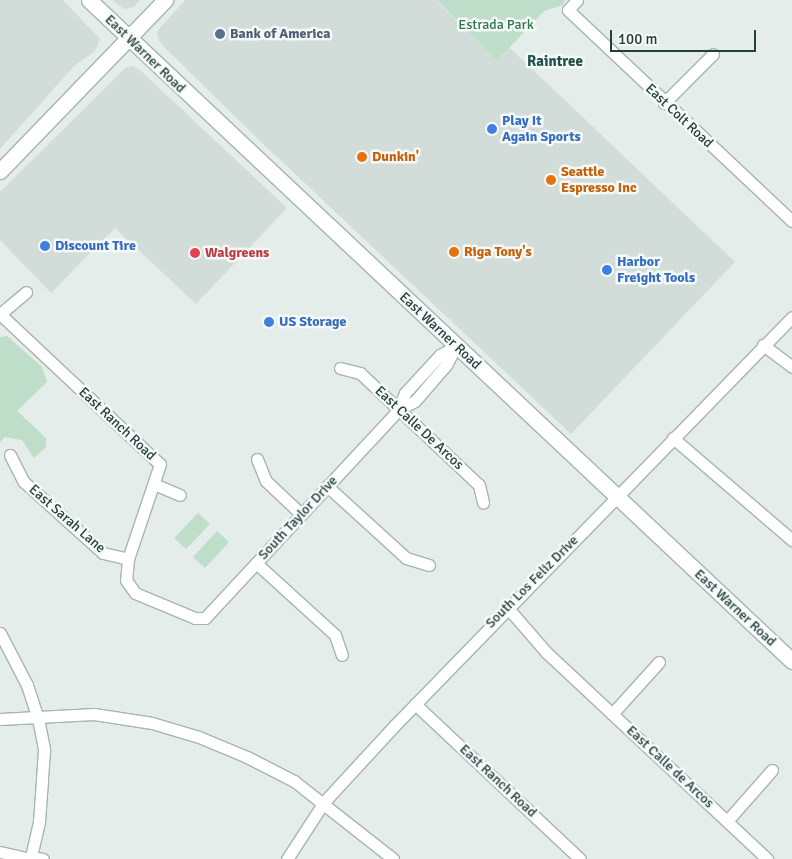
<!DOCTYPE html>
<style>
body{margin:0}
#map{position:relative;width:792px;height:859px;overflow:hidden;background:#e4edea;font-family:Signika,sans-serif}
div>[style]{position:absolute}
.built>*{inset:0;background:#d2ddd9}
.green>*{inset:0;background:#bedec9}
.roads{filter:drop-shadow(1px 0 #a7b5b1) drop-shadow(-1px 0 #a7b5b1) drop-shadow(0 1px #a7b5b1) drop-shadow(0 -1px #a7b5b1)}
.street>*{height:11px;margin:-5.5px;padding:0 5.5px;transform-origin:5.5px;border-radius:5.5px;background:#fff}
.secondary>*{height:15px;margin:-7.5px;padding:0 7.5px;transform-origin:7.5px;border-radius:7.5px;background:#fff}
.dots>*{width:14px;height:14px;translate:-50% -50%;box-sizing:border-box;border:2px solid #f5faf8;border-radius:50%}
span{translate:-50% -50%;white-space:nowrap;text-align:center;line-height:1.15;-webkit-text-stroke:5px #f5faf8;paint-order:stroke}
.park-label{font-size:14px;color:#2f754f}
.service-label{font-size:14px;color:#4e5e75;font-weight:700}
.left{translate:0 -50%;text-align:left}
.street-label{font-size:14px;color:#243f39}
.shop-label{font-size:14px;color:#366cbe;font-weight:700}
.food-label{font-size:14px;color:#c56008;font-weight:700}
.health-label{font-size:14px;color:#be3a42;font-weight:700}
.neighbourhood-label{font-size:15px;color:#205048;font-weight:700}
.scale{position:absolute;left:610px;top:30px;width:146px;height:22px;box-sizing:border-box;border:2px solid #243f39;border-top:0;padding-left:6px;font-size:15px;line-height:18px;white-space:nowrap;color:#243f39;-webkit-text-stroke:4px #f5faf8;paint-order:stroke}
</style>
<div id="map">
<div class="built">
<i style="clip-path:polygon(0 0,63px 0,100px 39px,95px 51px,74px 66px,0 149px)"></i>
<i style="clip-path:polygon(112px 0,140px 0,134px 7px,124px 9px)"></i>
<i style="clip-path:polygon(185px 0,436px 0,497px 61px,510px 48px,735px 262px,571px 434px,258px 139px,163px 46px,157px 36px,158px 30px)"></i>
<i style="clip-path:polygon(132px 66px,140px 70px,287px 208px,196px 304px,115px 228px,51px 293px,0 240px,0 192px,125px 68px)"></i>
</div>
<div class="green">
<i style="clip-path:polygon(437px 0,565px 0,563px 5px,544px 11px,497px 61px)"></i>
<i style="clip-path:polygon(7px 336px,42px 367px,47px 382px,17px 411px,46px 438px,46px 447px,34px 458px,22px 440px,5px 437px,0 442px,0 337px)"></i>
<i style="clip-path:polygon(198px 513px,210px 524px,186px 549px,174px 538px)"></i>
<i style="clip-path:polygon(217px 531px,229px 542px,205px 568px,193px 557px)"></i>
</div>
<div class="roads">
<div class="street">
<i style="left:577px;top:0;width:13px;rotate:132deg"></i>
<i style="left:568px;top:10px;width:308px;rotate:43.3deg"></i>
<i style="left:664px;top:103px;width:69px;rotate:-45deg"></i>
<i style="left:0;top:314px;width:219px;rotate:43.2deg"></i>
<i style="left:160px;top:464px;width:100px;rotate:108.6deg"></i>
<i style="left:0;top:314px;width:34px;rotate:-40deg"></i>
<i style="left:763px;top:345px;width:36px;rotate:37deg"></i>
<i style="left:340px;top:368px;width:21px;rotate:14deg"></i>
<i style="left:360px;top:373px;width:163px;rotate:43.3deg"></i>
<i style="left:479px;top:485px;width:18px;rotate:77deg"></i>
<i style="left:398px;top:410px;width:18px;rotate:-68deg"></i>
<i style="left:405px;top:393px;width:52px;rotate:-47.4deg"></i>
<i style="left:440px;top:355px;width:18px;rotate:-29deg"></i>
<i style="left:673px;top:438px;width:157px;rotate:40.6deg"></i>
<i style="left:10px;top:455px;width:30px;rotate:63deg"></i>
<i style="left:24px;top:482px;width:106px;rotate:41.9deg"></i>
<i style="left:103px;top:553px;width:26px;rotate:13deg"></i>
<i style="left:128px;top:559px;width:21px;rotate:95deg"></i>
<i style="left:126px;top:580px;width:16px;rotate:55deg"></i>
<i style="left:135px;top:593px;width:65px;rotate:22.6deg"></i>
<i style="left:195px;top:618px;width:10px"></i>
<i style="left:205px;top:618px;width:284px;rotate:-47.1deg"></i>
<i style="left:398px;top:410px;width:19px;rotate:-28deg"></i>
<i style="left:415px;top:401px;width:48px;rotate:-49.3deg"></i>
<i style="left:446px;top:365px;width:21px;rotate:-62deg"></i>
<i style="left:257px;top:459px;width:24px;rotate:68deg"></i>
<i style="left:266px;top:481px;width:48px;rotate:43.3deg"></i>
<i style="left:154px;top:484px;width:28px;rotate:23deg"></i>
<i style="left:327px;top:486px;width:107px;rotate:42.3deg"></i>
<i style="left:406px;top:558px;width:24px;rotate:17deg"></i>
<i style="left:256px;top:563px;width:107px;rotate:42.3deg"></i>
<i style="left:335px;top:635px;width:21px;rotate:71deg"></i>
<i style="left:507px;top:607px;width:60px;rotate:49.1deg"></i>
<i style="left:546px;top:652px;width:303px;rotate:43.1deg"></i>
<i style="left:0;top:633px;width:59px;rotate:62.6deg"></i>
<i style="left:27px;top:685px;width:35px;rotate:72deg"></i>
<i style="left:38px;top:718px;width:33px;rotate:79deg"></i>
<i style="left:44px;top:750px;width:30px;rotate:94deg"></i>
<i style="left:42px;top:780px;width:42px;rotate:94.1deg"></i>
<i style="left:39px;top:822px;width:36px;rotate:103deg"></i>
<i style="left:31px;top:857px;width:12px;rotate:9deg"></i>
<i style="left:415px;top:704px;width:226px;rotate:43.2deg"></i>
<i style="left:612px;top:714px;width:70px;rotate:-47.9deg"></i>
<i style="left:0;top:719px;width:94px;rotate:-3deg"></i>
<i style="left:94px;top:714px;width:59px;rotate:8.8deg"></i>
<i style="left:152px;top:723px;width:49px;rotate:16.6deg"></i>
<i style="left:199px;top:737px;width:52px;rotate:22.6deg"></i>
<i style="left:247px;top:757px;width:53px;rotate:27.1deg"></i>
<i style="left:294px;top:781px;width:126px;rotate:38.2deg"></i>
<i style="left:727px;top:821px;width:68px;rotate:-48.6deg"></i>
<i style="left:0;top:852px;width:32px;rotate:13deg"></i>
<i style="left:287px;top:859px;width:68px;rotate:-57deg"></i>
<i style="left:324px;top:802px;width:105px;rotate:-47.3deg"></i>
<i style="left:395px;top:725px;width:569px;rotate:-45.78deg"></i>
</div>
<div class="secondary">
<i style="left:89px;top:0;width:965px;rotate:43.24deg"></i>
<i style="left:0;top:171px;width:238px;rotate:-46deg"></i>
</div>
</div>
<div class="dots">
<i style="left:220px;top:34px;background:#5c6f8a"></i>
<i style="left:492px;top:129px;background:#3f7fe0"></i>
<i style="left:362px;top:157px;background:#e8710a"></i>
<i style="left:551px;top:180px;background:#e8710a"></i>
<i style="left:45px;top:246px;background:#3f7fe0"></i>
<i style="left:454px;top:252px;background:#e8710a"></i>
<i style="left:195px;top:253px;background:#e0444e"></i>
<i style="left:607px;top:270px;background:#3f7fe0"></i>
<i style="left:269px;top:322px;background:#3f7fe0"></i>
</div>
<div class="park-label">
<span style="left:496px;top:25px">Estrada Park</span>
</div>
<div class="service-label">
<span class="left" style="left:230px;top:34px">Bank of America</span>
</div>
<div class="street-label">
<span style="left:145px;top:54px;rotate:44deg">East Warner Road</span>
<span style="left:679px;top:116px;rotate:43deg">East Colt Road</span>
<span style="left:440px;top:331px;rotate:43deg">East Warner Road</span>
<span style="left:117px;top:424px;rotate:43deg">East Ranch Road</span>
<span style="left:419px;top:428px;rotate:43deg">East Calle De Arcos</span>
<span style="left:298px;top:518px;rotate:-47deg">South Taylor Drive</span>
<span style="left:67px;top:519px;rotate:41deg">East Sarah Lane</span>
<span style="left:532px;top:582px;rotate:-45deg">South Los Feliz Drive</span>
<span style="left:735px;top:608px;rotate:43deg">East Warner Road</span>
<span style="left:670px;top:767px;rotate:43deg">East Calle de Arcos</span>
<span style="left:498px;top:781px;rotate:43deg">East Ranch Road</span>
</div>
<div class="shop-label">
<span class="left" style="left:502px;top:129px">Play It<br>Again Sports</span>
<span class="left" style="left:55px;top:246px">Discount Tire</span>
<span class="left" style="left:617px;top:270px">Harbor<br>Freight Tools</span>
<span class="left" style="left:279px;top:322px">US Storage</span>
</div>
<div class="food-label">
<span class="left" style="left:372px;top:157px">Dunkin'</span>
<span class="left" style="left:561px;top:180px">Seattle<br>Espresso Inc</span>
<span class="left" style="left:464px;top:252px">Riga Tony's</span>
</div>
<div class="health-label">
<span class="left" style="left:205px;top:253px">Walgreens</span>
</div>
<div class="neighbourhood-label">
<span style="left:555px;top:62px">Raintree</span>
</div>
<div class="scale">100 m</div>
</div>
